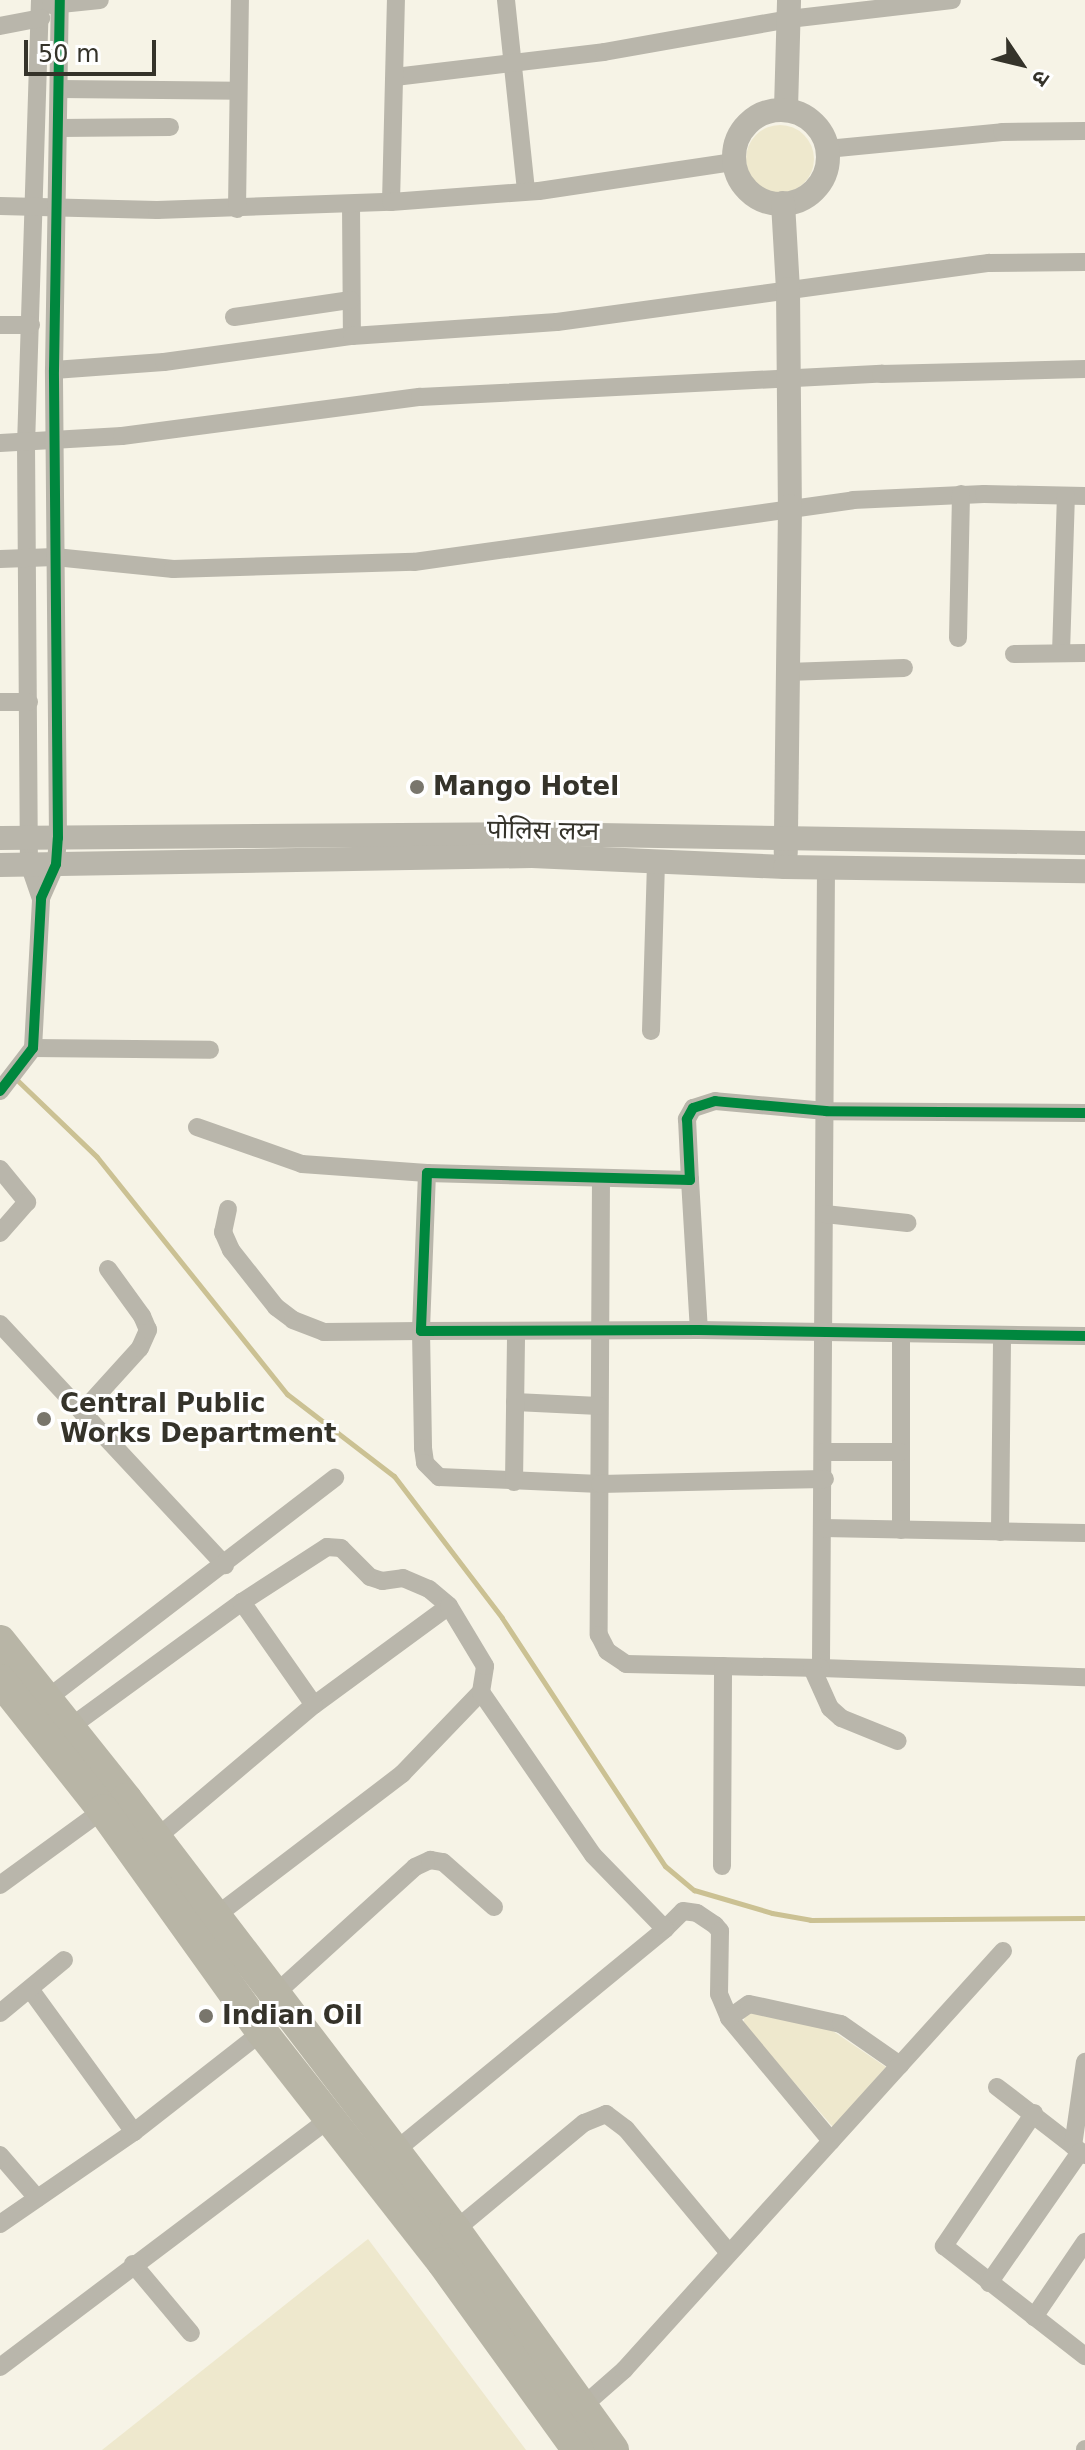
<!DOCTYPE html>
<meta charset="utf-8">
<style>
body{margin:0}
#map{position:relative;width:1085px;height:2450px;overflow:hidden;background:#f6f3e6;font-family:"DejaVu Sans","Noto Sans Devanagari",sans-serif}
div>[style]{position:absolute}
.green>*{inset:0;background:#eee8cd}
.round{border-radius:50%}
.stream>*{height:5px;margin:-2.5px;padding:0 2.5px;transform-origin:2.5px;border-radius:2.5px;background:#cbc193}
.minor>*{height:18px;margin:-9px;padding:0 9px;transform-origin:9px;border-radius:9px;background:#b9b6ab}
.tertiary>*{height:24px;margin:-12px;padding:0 12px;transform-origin:12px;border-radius:12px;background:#b9b6ab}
.tertiary>.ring{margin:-12px;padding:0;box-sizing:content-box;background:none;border:24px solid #b9b6ab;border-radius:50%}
.trunk>*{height:32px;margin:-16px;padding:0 16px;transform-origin:16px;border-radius:16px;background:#b8b5a6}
.cycleway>*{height:10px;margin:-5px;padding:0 5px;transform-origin:5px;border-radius:5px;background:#00873e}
.dots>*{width:22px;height:22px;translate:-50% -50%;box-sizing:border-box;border:4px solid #fff;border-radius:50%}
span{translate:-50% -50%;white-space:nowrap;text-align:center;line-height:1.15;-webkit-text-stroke:6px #fff;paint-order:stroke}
.poi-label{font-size:26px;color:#35332a;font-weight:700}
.left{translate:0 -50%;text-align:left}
.street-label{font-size:26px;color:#35332a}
.north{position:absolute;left:981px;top:24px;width:80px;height:80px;-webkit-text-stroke:6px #fff;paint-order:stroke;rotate:125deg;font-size:22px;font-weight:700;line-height:32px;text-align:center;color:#35332a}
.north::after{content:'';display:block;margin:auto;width:28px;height:36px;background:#35332a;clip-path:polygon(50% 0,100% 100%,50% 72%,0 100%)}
.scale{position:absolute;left:24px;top:40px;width:132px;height:36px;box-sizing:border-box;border:4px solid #35332a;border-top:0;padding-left:10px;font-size:24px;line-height:28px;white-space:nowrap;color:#35332a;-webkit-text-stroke:6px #fff;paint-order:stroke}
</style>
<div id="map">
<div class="green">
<i class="round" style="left:746px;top:125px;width:68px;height:68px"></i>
<i style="clip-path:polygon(753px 2012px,830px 2029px,886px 2067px,833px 2127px,743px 2024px,745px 2016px)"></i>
<i style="clip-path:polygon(368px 2239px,526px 2450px,102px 2450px)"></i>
</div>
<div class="stream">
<i style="left:16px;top:1079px;width:112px;rotate:43.9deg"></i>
<i style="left:97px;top:1157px;width:304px;rotate:51.3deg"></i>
<i style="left:287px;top:1394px;width:135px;rotate:37.5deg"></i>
<i style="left:394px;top:1476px;width:178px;rotate:52.7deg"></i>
<i style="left:502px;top:1618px;width:297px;rotate:56.7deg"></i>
<i style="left:665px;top:1866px;width:38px;rotate:40deg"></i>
<i style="left:694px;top:1890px;width:81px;rotate:16.4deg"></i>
<i style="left:772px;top:1913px;width:39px;rotate:10deg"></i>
<i style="left:810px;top:1920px;width:275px;rotate:-0.4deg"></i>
</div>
<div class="minor">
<i style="left:40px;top:0;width:443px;rotate:91.8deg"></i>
<i style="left:26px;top:443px;width:421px;rotate:89.6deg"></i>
<i style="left:29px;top:864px;width:36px;rotate:71deg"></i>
<i style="left:506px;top:0;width:192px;rotate:84deg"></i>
<i style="left:51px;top:5px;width:49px;rotate:-5.8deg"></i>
<i style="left:0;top:26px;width:42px;rotate:-11deg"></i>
<i style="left:395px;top:77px;width:210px;rotate:-6.8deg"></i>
<i style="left:604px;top:52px;width:188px;rotate:-10.1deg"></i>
<i style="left:789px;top:19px;width:164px;rotate:-6.6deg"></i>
<i style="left:60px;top:89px;width:178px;rotate:0.6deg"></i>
<i style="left:59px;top:128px;width:111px;rotate:-0.5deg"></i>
<i style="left:827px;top:149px;width:176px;rotate:-5.5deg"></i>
<i style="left:1002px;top:132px;width:83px;rotate:-0.7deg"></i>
<i style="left:391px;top:202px;width:202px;rotate:-88.6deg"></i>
<i style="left:351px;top:204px;width:132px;rotate:89.6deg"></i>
<i style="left:0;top:206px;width:157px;rotate:1.5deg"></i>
<i style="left:157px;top:210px;width:234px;rotate:-2deg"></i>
<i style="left:391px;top:202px;width:148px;rotate:-4.3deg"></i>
<i style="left:539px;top:191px;width:197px;rotate:-8.5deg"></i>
<i style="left:237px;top:209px;width:209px;rotate:-89.2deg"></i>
<i style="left:234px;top:317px;width:118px;rotate:-8.3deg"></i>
<i style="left:0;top:325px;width:31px"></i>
<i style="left:54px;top:370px;width:110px;rotate:-4.2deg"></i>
<i style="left:164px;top:362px;width:190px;rotate:-7.9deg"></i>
<i style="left:352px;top:336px;width:205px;rotate:-3.9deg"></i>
<i style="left:557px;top:322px;width:436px;rotate:-7.8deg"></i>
<i style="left:989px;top:263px;width:96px;rotate:-0.6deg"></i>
<i style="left:0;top:443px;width:122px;rotate:-3.3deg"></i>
<i style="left:122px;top:436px;width:301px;rotate:-7.5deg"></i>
<i style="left:420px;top:397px;width:462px;rotate:-2.9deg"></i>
<i style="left:881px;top:374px;width:204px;rotate:-1.4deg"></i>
<i style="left:0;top:559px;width:55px;rotate:-2.1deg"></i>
<i style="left:55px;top:557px;width:119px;rotate:5.8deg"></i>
<i style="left:173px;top:569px;width:241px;rotate:-1.7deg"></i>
<i style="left:414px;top:562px;width:443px;rotate:-8deg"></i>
<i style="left:853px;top:500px;width:131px;rotate:-2.6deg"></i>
<i style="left:984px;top:494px;width:101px;rotate:1.1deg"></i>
<i style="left:958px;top:638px;width:144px;rotate:-88.8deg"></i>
<i style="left:1061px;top:653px;width:157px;rotate:-88.2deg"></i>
<i style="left:1014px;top:654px;width:71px;rotate:-0.8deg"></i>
<i style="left:787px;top:672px;width:117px;rotate:-2deg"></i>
<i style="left:0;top:702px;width:29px"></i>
<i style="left:826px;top:866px;width:802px;rotate:90.36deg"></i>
<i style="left:821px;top:1668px;width:264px;rotate:2deg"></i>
<i style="left:651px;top:1031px;width:169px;rotate:-88.3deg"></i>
<i style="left:33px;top:1048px;width:177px;rotate:0.6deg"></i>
<i style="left:0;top:1091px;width:54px;rotate:-52.5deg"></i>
<i style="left:33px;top:1048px;width:150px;rotate:-86.9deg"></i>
<i style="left:41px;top:898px;width:37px;rotate:-66deg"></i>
<i style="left:56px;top:864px;width:26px;rotate:-86deg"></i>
<i style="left:58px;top:838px;width:468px;rotate:-90.5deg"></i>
<i style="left:54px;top:370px;width:370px;rotate:-89.1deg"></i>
<i style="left:1085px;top:1113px;width:259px;rotate:-179.6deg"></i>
<i style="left:826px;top:1111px;width:111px;rotate:-174.9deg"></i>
<i style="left:715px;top:1101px;width:23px;rotate:162deg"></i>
<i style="left:693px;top:1108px;width:13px;rotate:119deg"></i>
<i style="left:687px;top:1119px;width:61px;rotate:87.2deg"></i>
<i style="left:690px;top:1180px;width:263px;rotate:-178.5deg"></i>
<i style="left:427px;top:1173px;width:158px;rotate:92.2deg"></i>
<i style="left:421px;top:1331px;width:278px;rotate:-0.2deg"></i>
<i style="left:699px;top:1330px;width:386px;rotate:0.9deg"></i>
<i style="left:197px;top:1127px;width:111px;rotate:19.4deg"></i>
<i style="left:302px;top:1164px;width:125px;rotate:4.1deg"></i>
<i style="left:0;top:1169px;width:43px;rotate:50.7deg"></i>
<i style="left:27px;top:1202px;width:41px;rotate:131.1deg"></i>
<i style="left:601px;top:1178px;width:457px;rotate:90.3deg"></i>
<i style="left:599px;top:1635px;width:18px;rotate:63deg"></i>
<i style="left:607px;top:1651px;width:23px;rotate:34deg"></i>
<i style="left:626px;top:1664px;width:195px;rotate:1.2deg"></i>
<i style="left:690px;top:1180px;width:150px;rotate:86.6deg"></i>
<i style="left:228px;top:1209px;width:24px;rotate:102deg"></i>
<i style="left:223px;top:1232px;width:20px;rotate:66deg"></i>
<i style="left:231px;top:1250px;width:73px;rotate:51.7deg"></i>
<i style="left:276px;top:1307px;width:21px;rotate:37deg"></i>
<i style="left:293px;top:1320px;width:33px;rotate:21deg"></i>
<i style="left:324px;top:1332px;width:97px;rotate:-0.6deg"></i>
<i style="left:421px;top:1331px;width:117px;rotate:89deg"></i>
<i style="left:423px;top:1448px;width:15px;rotate:82deg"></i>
<i style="left:425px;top:1463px;width:20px;rotate:45deg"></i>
<i style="left:439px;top:1477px;width:161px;rotate:2.5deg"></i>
<i style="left:600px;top:1484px;width:225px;rotate:-1.3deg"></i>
<i style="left:825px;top:1214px;width:83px;rotate:6.2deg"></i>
<i style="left:0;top:1324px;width:330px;rotate:47deg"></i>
<i style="left:901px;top:1334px;width:196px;rotate:90deg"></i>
<i style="left:515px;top:1402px;width:84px;rotate:2.7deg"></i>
<i style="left:82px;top:1412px;width:86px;rotate:-47.8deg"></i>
<i style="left:140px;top:1348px;width:20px;rotate:-66deg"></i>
<i style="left:148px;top:1330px;width:15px;rotate:-113deg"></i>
<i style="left:142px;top:1316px;width:58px;rotate:-125.9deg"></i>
<i style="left:823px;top:1452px;width:78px"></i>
<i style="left:514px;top:1482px;width:151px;rotate:-89.2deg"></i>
<i style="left:823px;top:1528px;width:262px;rotate:1.1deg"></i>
<i style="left:1000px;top:1532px;width:197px;rotate:-89.4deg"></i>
<i style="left:812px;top:1668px;width:44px;rotate:65.8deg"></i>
<i style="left:830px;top:1708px;width:15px;rotate:42deg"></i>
<i style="left:841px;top:1718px;width:61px;rotate:22deg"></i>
<i style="left:48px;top:1698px;width:362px;rotate:-37.5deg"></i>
<i style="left:69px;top:1728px;width:214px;rotate:-36.1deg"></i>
<i style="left:242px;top:1602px;width:101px;rotate:-32.9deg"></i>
<i style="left:327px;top:1547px;width:14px;rotate:4deg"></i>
<i style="left:341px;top:1548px;width:41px;rotate:45deg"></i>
<i style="left:370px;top:1577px;width:13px;rotate:18deg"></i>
<i style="left:382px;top:1581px;width:21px;rotate:-8deg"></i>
<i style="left:403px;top:1578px;width:28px;rotate:23deg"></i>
<i style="left:429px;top:1589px;width:26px;rotate:40deg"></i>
<i style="left:449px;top:1606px;width:167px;rotate:143.7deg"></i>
<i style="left:314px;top:1705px;width:126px;rotate:-125deg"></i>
<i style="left:154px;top:1840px;width:209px;rotate:-40.2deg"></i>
<i style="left:722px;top:1866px;width:200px;rotate:-89.7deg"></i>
<i style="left:0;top:1885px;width:127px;rotate:-36.1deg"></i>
<i style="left:213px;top:1918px;width:238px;rotate:-37.3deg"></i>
<i style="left:402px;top:1774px;width:114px;rotate:-46.1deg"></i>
<i style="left:481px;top:1692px;width:26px;rotate:-81deg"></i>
<i style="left:485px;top:1666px;width:70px;rotate:-121deg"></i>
<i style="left:665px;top:1929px;width:25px;rotate:-45deg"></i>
<i style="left:683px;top:1911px;width:14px;rotate:8deg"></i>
<i style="left:697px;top:1913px;width:22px;rotate:34deg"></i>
<i style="left:715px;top:1925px;width:8px;rotate:50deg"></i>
<i style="left:720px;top:1931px;width:63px;rotate:90.9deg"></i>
<i style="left:719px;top:1994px;width:26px;rotate:67deg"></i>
<i style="left:729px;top:2018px;width:160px;rotate:50.3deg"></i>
<i style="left:30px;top:1989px;width:177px;rotate:54deg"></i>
<i style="left:274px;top:1995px;width:190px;rotate:-42.2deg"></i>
<i style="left:415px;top:1867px;width:17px;rotate:-25deg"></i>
<i style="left:430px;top:1860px;width:13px;rotate:9deg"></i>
<i style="left:443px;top:1862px;width:68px;rotate:41.4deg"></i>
<i style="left:0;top:2013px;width:83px;rotate:-39.6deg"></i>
<i style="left:729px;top:2018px;width:24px;rotate:-35deg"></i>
<i style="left:749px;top:2004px;width:94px;rotate:12.3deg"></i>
<i style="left:841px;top:2024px;width:72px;rotate:34.8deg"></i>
<i style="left:997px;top:2087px;width:111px;rotate:37.7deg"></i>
<i style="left:1034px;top:2113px;width:161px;rotate:124.1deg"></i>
<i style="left:944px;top:2246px;width:179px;rotate:38deg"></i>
<i style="left:1073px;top:2146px;width:85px;rotate:-81.9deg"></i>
<i style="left:395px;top:2151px;width:350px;rotate:-39.4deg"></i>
<i style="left:665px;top:1929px;width:103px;rotate:-134.2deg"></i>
<i style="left:593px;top:1855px;width:198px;rotate:-124.5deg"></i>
<i style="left:0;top:2155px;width:57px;rotate:49.3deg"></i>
<i style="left:0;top:2224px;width:163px;rotate:-34.5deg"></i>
<i style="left:134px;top:2132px;width:162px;rotate:-38deg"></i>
<i style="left:455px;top:2230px;width:168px;rotate:-39.7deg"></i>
<i style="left:584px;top:2123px;width:24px;rotate:-22deg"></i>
<i style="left:606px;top:2114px;width:25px;rotate:37deg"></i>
<i style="left:626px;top:2129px;width:161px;rotate:50.3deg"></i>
<i style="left:133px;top:2264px;width:90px;rotate:50deg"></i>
<i style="left:989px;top:2283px;width:160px;rotate:-55.2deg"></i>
<i style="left:1034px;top:2317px;width:91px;rotate:-55.8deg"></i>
<i style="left:0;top:2367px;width:412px;rotate:-37deg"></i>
<i style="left:583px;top:2406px;width:55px;rotate:-41.3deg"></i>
<i style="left:624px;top:2370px;width:565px;rotate:-47.87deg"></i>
<i style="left:1085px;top:2450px;width:1px;rotate:-90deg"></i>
</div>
<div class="tertiary">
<i style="left:786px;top:109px;width:109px;rotate:-88.4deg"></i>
<i class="ring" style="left:734px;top:110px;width:70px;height:70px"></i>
<i style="left:783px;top:203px;width:86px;rotate:86.7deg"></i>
<i style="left:788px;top:289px;width:217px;rotate:89.5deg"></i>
<i style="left:790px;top:506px;width:347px;rotate:90.7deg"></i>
<i style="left:0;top:838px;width:538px;rotate:-0.43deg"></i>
<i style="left:538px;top:834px;width:547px;rotate:0.94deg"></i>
<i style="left:0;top:865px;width:532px;rotate:-0.97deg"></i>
<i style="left:532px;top:856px;width:253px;rotate:2.5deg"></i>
<i style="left:785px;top:867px;width:300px;rotate:0.8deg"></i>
</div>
<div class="trunk">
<i style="left:0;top:1641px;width:202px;rotate:51.4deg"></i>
<i style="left:126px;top:1799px;width:542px;rotate:52.64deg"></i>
<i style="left:455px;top:2230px;width:271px;rotate:54.3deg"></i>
<i style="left:0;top:1680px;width:166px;rotate:51.6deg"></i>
<i style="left:103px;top:1810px;width:273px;rotate:54.4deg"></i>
<i style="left:262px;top:2032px;width:293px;rotate:51.9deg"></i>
<i style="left:443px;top:2263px;width:231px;rotate:54.2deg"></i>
</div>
<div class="cycleway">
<i style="left:0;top:1091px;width:54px;rotate:-52.5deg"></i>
<i style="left:33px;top:1048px;width:150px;rotate:-86.9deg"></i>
<i style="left:41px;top:898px;width:37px;rotate:-66deg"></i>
<i style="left:56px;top:864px;width:26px;rotate:-86deg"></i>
<i style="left:58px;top:838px;width:468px;rotate:-90.5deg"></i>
<i style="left:54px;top:370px;width:370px;rotate:-89.1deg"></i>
<i style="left:1085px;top:1113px;width:259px;rotate:-179.6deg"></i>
<i style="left:826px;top:1111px;width:111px;rotate:-174.9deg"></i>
<i style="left:715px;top:1101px;width:23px;rotate:162deg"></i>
<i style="left:693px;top:1108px;width:13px;rotate:119deg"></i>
<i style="left:687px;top:1119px;width:61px;rotate:87.2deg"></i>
<i style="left:690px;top:1180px;width:263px;rotate:-178.5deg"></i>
<i style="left:427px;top:1173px;width:158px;rotate:92.2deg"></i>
<i style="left:421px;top:1331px;width:278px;rotate:-0.2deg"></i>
<i style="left:699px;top:1330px;width:386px;rotate:0.9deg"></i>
</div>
<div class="dots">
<i style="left:417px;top:787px;background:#79766c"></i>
<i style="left:44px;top:1419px;background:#79766c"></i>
<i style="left:206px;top:2016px;background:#79766c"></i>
</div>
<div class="poi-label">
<span class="left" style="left:433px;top:787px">Mango Hotel</span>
<span class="left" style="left:60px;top:1419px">Central Public<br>Works Department</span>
<span class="left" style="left:222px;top:2016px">Indian Oil</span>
</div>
<div class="street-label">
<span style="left:543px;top:831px;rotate:1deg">पोलिस लय्न</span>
</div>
<div class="north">उ</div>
<div class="scale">50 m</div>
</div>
